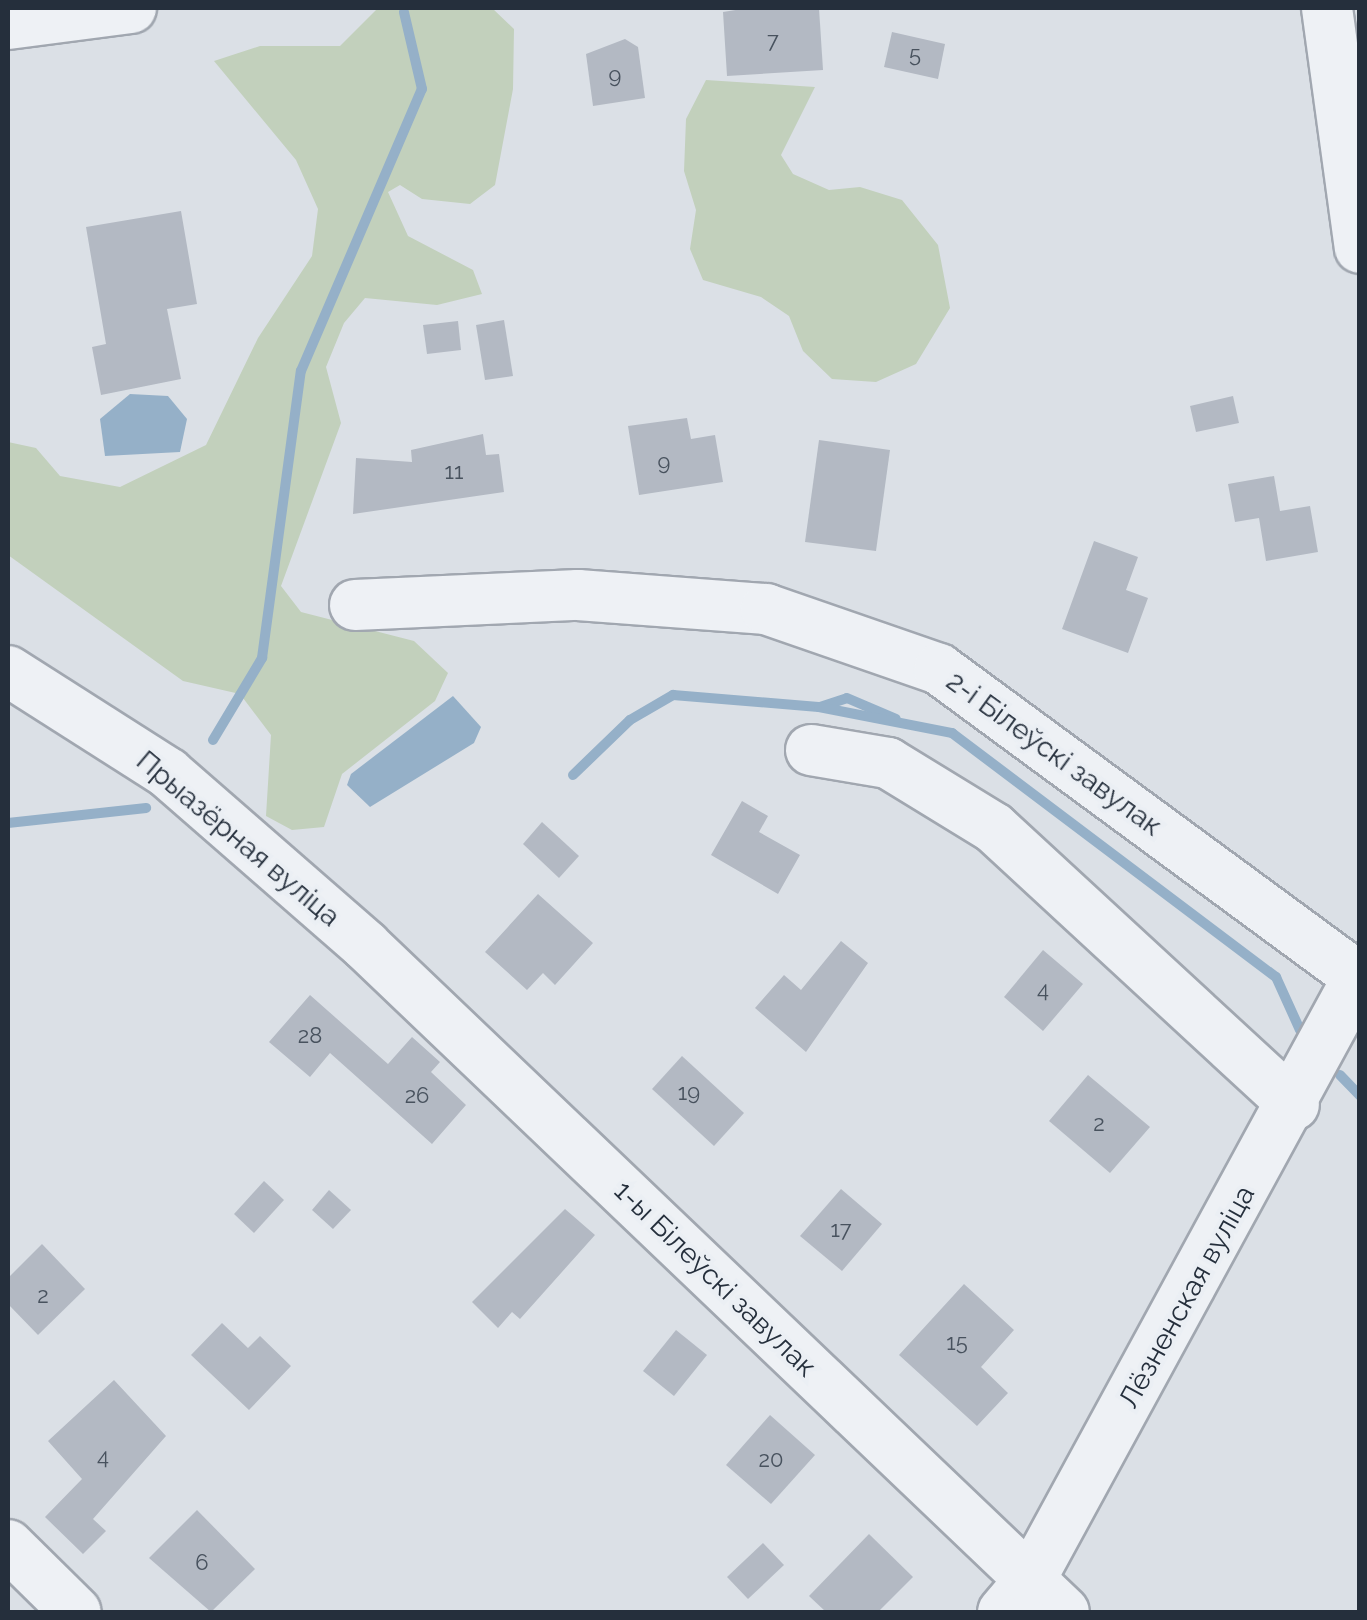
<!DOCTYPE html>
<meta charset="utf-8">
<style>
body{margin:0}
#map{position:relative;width:1367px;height:1620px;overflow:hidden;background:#dbe0e6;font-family:Raleway,sans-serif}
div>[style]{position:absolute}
.green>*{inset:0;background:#c2d0bc}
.water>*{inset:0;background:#95b0c8}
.stream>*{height:10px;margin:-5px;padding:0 5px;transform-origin:5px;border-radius:5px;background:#95b0c8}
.building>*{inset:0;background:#b3b9c3}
.roads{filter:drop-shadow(2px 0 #a1a7b0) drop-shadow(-2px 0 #a1a7b0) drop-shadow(0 2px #a1a7b0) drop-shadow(0 -2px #a1a7b0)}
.minor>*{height:50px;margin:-25px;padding:0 25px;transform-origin:25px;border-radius:25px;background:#eef1f5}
span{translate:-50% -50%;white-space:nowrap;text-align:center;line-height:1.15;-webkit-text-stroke:8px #ebeff4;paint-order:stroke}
.number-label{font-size:22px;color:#48525e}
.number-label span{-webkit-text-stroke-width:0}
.street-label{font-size:28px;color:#252f3c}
.frame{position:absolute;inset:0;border:10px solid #252f3c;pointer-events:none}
</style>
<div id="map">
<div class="green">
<i style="clip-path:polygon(378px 8px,492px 8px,514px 29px,513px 89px,495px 185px,470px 204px,422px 199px,400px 185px,388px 192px,408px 236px,473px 270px,482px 294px,437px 305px,365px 298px,344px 323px,326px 367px,341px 423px,281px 586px,301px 612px,414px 641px,448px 673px,435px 701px,342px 774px,324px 827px,292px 830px,266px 816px,271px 735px,240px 694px,183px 681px,8px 555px,8px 442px,36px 448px,60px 476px,120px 487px,206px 445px,258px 338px,312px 256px,318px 209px,296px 160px,214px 61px,260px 46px,340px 46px)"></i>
<i style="clip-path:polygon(706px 80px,815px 87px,781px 155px,793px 174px,829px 190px,860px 187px,902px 200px,938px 245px,950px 308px,916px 364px,876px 382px,832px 379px,803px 351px,789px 316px,761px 297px,703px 280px,690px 249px,696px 210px,684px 171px,686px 119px)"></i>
</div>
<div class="water">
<i style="clip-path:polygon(130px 394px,168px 396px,187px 419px,180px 452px,105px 456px,100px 419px)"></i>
<i style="clip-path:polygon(453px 696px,481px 727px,474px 743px,370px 807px,347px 785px,351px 774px)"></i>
</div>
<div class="stream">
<i style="left:820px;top:707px;width:28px;rotate:-18deg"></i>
<i style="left:847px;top:698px;width:53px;rotate:23.2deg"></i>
<i style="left:213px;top:740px;width:96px;rotate:-59.1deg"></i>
<i style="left:262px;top:658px;width:290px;rotate:-82.3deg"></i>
<i style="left:301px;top:371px;width:307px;rotate:-66.8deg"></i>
<i style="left:422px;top:89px;width:79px;rotate:-103.2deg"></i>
<i style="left:573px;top:775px;width:79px;rotate:-44deg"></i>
<i style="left:630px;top:720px;width:50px;rotate:-30.2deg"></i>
<i style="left:673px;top:695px;width:146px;rotate:4.7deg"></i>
<i style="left:819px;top:707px;width:136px;rotate:11.1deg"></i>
<i style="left:952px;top:733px;width:406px;rotate:37deg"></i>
<i style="left:1276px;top:977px;width:58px;rotate:65.6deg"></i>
<i style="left:8px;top:823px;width:139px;rotate:-6.2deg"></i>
<i style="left:1340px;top:1075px;width:29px;rotate:46deg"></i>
</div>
<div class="building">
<i style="clip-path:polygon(748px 8px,819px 8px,823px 70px,727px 76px,723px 12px)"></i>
<i style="clip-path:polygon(892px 32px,945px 44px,938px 79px,884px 67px)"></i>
<i style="clip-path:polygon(625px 39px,638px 47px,645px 98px,593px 106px,586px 54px)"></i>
<i style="clip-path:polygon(181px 211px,197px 304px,167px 309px,181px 379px,101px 395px,92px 347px,106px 344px,86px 227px)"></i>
<i style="clip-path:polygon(504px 320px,513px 376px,485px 380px,476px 325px)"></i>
<i style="clip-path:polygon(458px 321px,461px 350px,427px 354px,423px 325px)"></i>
<i style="clip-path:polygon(1233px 396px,1239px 423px,1196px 432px,1190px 406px)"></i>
<i style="clip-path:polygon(687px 418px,691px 439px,715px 435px,723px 482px,639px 495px,628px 426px)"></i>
<i style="clip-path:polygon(483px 434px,486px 455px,499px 454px,504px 492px,353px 514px,356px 458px,412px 462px,411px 450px)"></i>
<i style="clip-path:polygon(819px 440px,890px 450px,876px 551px,805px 542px)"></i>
<i style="clip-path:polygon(1274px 476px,1280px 511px,1310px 506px,1318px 552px,1266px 561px,1259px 518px,1235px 522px,1228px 484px)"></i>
<i style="clip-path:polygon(1094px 541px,1138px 557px,1126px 590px,1148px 598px,1128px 653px,1062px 629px)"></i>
<i style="clip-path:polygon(742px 801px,768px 816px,759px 832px,800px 855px,778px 894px,711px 855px)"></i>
<i style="clip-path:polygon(542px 822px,579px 856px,559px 878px,523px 844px)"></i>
<i style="clip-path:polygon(538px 894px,593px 943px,555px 985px,543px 973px,527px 990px,485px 952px)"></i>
<i style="clip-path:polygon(841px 941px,868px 963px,806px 1052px,755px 1008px,784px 975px,801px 990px)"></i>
<i style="clip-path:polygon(1043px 950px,1083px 984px,1043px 1031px,1004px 997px)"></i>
<i style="clip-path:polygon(310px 995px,388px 1064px,412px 1037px,440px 1062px,431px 1072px,466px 1105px,432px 1144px,330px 1053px,310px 1077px,269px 1042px)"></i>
<i style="clip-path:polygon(682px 1056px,744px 1113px,714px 1146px,652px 1089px)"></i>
<i style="clip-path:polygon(1088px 1075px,1150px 1127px,1110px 1173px,1049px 1121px)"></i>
<i style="clip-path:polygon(264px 1181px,284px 1200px,254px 1233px,234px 1214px)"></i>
<i style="clip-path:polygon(841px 1189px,882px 1224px,842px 1271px,800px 1236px)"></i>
<i style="clip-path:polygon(329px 1190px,351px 1210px,333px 1229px,312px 1210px)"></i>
<i style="clip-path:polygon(565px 1209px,595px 1235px,520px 1319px,512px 1312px,498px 1328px,472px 1302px)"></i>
<i style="clip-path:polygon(42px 1244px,85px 1289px,38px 1335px,8px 1304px,8px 1278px)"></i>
<i style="clip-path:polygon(964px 1284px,1014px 1330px,981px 1367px,1008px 1393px,977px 1426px,899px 1355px)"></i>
<i style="clip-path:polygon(222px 1323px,248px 1348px,260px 1336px,291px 1366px,249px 1410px,191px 1355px)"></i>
<i style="clip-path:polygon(676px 1330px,707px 1355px,674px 1396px,643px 1371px)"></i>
<i style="clip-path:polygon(114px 1380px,166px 1436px,93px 1519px,106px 1531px,83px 1554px,45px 1517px,82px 1479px,48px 1441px)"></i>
<i style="clip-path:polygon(770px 1415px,815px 1455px,771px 1504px,726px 1465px)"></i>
<i style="clip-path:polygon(197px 1510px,255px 1569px,211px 1612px,149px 1558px)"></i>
<i style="clip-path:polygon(869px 1534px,913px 1577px,878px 1612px,826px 1612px,809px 1596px)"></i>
<i style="clip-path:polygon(763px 1543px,784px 1565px,748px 1599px,727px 1577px)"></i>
</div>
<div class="roads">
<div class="minor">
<i style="left:1327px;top:8px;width:242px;rotate:82.2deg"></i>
<i style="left:8px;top:24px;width:124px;rotate:-7.4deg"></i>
<i style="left:355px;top:605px;width:223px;rotate:-2.6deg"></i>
<i style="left:578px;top:595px;width:189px;rotate:4.3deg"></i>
<i style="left:766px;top:609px;width:183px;rotate:19.1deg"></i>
<i style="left:939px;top:669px;width:520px;rotate:36.32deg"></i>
<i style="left:8px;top:671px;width:190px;rotate:32.5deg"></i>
<i style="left:168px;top:773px;width:262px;rotate:41.1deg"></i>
<i style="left:365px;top:945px;width:966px;rotate:43.66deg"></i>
<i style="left:811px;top:750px;width:78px;rotate:9.6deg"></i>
<i style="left:888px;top:763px;width:124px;rotate:31.5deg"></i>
<i style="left:994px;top:828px;width:408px;rotate:42.7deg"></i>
<i style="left:8px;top:1545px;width:95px;rotate:44.6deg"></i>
<i style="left:1003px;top:1612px;width:42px;rotate:-49.8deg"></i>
<i style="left:1030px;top:1580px;width:690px;rotate:-61.43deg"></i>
</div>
</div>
<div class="number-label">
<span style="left:773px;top:41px">7</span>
<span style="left:915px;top:55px">5</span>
<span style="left:615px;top:76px">9</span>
<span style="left:664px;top:463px">9</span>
<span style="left:454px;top:472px">11</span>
<span style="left:1043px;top:990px">4</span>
<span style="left:310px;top:1036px">28</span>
<span style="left:689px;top:1093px">19</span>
<span style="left:417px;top:1096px">26</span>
<span style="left:1099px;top:1124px">2</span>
<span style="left:841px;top:1230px">17</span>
<span style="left:43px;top:1296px">2</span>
<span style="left:957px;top:1343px">15</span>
<span style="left:103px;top:1457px">4</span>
<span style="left:771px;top:1460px">20</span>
<span style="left:202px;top:1563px">6</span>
</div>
<div class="street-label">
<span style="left:1054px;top:754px;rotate:36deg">2-і Білеўскі завулак</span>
<span style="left:238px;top:839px;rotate:40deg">Прыазёрная вуліца</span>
<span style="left:715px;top:1279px;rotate:44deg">1-ы Білеўскі завулак</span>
<span style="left:1187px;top:1297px;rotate:-61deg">Лёзненская вуліца</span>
</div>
<div class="frame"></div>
</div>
